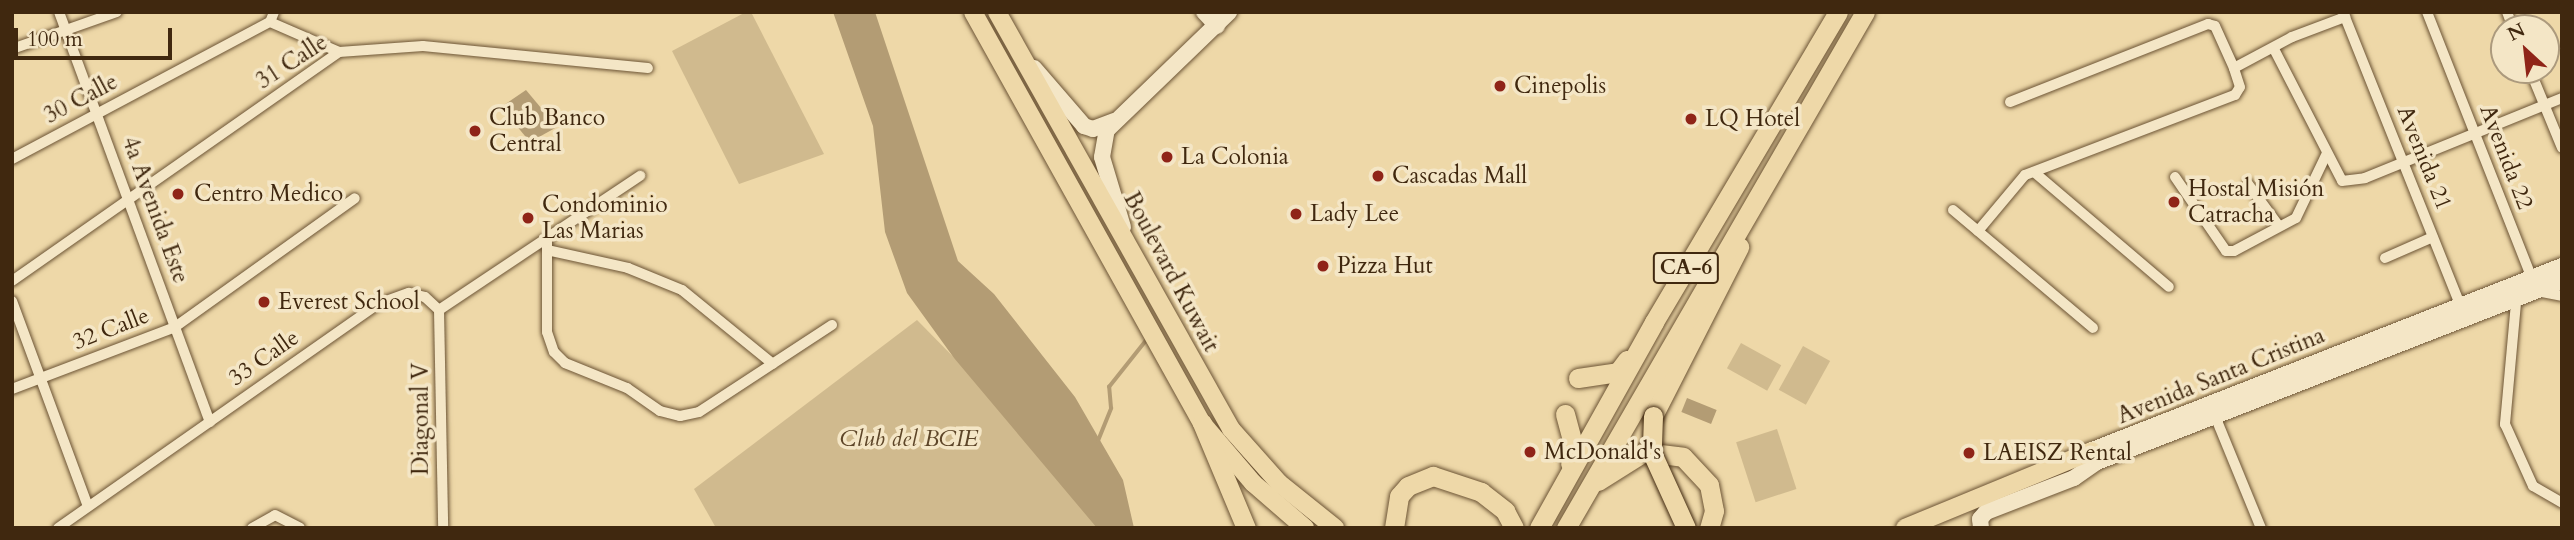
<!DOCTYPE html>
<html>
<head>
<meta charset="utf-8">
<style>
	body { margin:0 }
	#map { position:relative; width:2574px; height:540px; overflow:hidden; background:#eed8a8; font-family:Cardo,serif }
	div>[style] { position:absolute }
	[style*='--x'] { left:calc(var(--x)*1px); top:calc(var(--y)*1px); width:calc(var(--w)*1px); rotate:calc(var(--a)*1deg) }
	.green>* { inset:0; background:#d0ba8e; transform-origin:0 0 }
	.water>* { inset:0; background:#b39c74; transform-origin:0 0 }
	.stream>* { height:3.5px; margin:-1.75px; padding:0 1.75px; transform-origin:1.75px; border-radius:1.75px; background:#b39c74 }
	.roads { filter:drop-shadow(0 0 2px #6c5435) drop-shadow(0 0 2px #6c5435) }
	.street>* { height:10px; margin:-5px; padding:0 5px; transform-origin:5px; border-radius:5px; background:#f4e6c6 }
	.secondary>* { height:16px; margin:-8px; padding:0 8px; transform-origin:8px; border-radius:8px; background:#f4e6c6 }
	.primary>* { height:18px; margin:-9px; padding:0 9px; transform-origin:9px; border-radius:9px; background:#eed8a8 }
	.highway>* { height:19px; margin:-9.5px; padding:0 9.5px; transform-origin:9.5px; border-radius:9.5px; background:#eed8a8 }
	.bridges { filter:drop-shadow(0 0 2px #40280f) drop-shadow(0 0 2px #40280f) }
	.highway-bridge>* { height:19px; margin:-9.5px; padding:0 9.5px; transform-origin:9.5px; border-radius:9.5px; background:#eed8a8 }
	.dots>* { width:19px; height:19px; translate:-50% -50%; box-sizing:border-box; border:4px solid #f4e6c6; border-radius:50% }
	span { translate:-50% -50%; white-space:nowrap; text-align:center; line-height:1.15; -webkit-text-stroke:7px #f4e6c6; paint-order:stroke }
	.shield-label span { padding:2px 5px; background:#f4e6c6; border:2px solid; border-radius:5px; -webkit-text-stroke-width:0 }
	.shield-label { font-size:21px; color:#40280f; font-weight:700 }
	.street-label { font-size:23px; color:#40280f }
	.poi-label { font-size:23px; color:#40280f }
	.left { translate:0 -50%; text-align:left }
	.park-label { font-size:23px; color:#5d4528; font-style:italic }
	.frame { position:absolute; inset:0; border:14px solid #40280f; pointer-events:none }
	.north { position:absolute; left:2490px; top:14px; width:70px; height:70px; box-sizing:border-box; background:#f4e6c6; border:2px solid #ac9a7d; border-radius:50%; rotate:333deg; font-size:19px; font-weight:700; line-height:28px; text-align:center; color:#40280f }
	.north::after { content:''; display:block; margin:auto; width:24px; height:32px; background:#8f2418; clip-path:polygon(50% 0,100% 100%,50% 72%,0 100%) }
	.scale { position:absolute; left:14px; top:28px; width:158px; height:32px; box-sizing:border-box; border:4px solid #40280f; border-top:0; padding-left:9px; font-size:21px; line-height:24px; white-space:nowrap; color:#40280f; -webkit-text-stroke:5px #f4e6c6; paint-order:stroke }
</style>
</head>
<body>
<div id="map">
	<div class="green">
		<div style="clip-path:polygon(746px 12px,751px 12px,824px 154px,739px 184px,672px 51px)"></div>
		<div style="clip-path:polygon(917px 320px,1048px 453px,1100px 528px,716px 528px,694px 489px)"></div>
		<div style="left:1741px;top:343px;width:46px;height:29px;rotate:29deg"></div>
		<div style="left:1803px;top:346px;width:31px;height:50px;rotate:29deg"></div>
		<div style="left:1777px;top:429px;width:63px;height:43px;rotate:72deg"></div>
	</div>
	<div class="water">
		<div style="clip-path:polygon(833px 12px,875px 12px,958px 261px,994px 294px,1075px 397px,1123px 480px,1134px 528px,1097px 528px,954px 358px,907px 293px,885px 232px,873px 126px)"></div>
		<div style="clip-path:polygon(526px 90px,557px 127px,530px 142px,501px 107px)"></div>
		<div style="left:1687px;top:398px;width:32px;height:15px;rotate:22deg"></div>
	</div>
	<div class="stream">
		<div style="--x:1098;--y:441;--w:35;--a:-68"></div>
		<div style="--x:1111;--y:408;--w:21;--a:-95"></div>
		<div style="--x:1109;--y:387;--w:63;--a:-51.5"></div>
	</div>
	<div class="roads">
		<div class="street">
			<div style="--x:59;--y:12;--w:437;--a:69.8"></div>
			<div style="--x:2343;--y:12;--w:323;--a:68.2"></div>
			<div style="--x:2427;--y:12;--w:300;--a:68.5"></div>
			<div style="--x:2537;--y:291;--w:25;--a:11"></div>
			<div style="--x:2507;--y:12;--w:17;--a:69"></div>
			<div style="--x:270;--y:22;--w:75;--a:23.5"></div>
			<div style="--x:12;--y:49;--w:111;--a:-19.4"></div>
			<div style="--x:2274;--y:49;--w:148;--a:62.7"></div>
			<div style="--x:2342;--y:181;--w:23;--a:-7"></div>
			<div style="--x:2365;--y:178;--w:213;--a:-22.1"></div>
			<div style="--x:2530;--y:70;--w:84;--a:67.7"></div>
			<div style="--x:2010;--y:102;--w:213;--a:-21.5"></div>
			<div style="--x:2208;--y:24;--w:7;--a:16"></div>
			<div style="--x:2215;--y:26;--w:46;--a:65.7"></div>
			<div style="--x:12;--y:159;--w:292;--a:-28"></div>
			<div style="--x:270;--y:22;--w:11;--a:-68"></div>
			<div style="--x:2034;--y:172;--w:177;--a:40.4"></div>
			<div style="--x:2175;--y:177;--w:90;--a:55.4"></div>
			<div style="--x:2226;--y:251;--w:8;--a:0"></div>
			<div style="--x:2234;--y:251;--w:70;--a:-28"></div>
			<div style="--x:2296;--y:218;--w:70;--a:-64.5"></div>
			<div style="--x:2248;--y:184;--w:52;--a:53.6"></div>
			<div style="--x:1953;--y:210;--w:183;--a:40.1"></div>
			<div style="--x:1978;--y:231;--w:73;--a:-50"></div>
			<div style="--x:2025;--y:175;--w:225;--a:-20.9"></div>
			<div style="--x:2235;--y:95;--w:9;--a:-58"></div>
			<div style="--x:2240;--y:87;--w:20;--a:-108"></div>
			<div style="--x:2234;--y:68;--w:66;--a:-28.1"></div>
			<div style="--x:2292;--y:37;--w:57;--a:-20.7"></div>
			<div style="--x:547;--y:239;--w:93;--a:90"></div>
			<div style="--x:547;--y:332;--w:21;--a:71"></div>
			<div style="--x:554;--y:352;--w:16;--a:45"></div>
			<div style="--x:565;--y:363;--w:67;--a:22"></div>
			<div style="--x:627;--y:388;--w:40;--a:34.9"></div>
			<div style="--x:660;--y:411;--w:21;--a:14"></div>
			<div style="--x:680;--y:416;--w:19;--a:-12"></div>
			<div style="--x:699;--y:412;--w:159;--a:-33.2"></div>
			<div style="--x:547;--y:250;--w:83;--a:12.5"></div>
			<div style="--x:628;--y:268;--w:58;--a:22.2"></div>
			<div style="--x:682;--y:290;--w:117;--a:39.1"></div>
			<div style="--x:2385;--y:258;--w:52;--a:-23.6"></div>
			<div style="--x:12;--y:281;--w:399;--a:-35"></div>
			<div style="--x:339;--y:52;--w:84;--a:-4.1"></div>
			<div style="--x:423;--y:46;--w:226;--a:5.6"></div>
			<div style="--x:2517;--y:292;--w:133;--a:95.2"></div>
			<div style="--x:2505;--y:424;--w:68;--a:65.7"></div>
			<div style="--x:2533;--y:486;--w:34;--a:30"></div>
			<div style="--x:12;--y:301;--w:219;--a:69.7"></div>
			<div style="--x:439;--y:310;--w:218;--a:88.9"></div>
			<div style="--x:12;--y:389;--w:174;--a:-20.8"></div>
			<div style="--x:175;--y:327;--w:221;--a:-35.6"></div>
			<div style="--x:2215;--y:416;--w:121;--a:67.7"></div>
			<div style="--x:58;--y:528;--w:391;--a:-35"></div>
			<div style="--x:378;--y:304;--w:33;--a:-20"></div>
			<div style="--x:409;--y:293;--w:16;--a:14"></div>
			<div style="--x:425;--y:297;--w:19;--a:43"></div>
			<div style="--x:439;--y:310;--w:242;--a:-33.7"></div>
			<div style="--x:252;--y:528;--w:26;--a:-29"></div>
			<div style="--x:275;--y:515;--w:28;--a:27"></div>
		</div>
		<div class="secondary">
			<div style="--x:1204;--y:12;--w:19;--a:47"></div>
			<div style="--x:1034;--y:68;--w:77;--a:49.2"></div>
			<div style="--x:1084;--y:126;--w:9;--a:18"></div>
			<div style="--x:1093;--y:129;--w:22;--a:-21"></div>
			<div style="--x:1123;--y:227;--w:73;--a:-106.7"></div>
			<div style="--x:1102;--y:157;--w:27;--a:-80"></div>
			<div style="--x:1107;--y:130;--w:170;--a:-44"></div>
			<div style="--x:2082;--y:454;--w:516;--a:-21.39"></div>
			<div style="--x:1981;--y:528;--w:9;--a:-96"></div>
			<div style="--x:1980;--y:519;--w:9;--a:-49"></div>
			<div style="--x:1986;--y:512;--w:94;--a:-21.1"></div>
			<div style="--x:2074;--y:478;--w:28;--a:-35"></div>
			<div style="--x:2097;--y:462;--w:499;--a:-21.3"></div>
		</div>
		<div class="primary">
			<div style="--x:973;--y:12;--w:470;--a:60.9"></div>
			<div style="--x:1202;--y:423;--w:79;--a:49.6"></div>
			<div style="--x:1253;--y:483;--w:69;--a:40.9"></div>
			<div style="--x:997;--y:12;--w:478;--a:60.7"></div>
			<div style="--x:1231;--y:429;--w:72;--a:48.4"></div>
			<div style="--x:1279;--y:483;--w:72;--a:38.8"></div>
			<div style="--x:1905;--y:528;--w:202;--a:-22.4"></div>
		</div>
		<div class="highway">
			<div style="--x:1578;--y:378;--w:40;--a:-8.5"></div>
			<div style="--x:1618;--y:372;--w:15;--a:-53"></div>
			<div style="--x:1565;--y:414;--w:35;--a:75"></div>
			<div style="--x:1574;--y:448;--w:16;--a:104"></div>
			<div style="--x:1653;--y:416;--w:190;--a:-63"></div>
			<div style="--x:1202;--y:423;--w:114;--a:67.3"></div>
			<div style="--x:1598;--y:481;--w:54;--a:-32.2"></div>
			<div style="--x:1644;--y:452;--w:39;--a:7"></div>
			<div style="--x:1683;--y:457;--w:38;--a:47"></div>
			<div style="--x:1709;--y:485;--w:26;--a:79"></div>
			<div style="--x:1714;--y:511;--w:18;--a:106"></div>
			<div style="--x:1394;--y:528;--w:32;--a:-81"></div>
			<div style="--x:1399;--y:496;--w:13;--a:-48"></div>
			<div style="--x:1408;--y:486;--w:27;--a:-22"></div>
			<div style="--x:1433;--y:476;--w:51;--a:18.4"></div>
			<div style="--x:1481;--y:492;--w:31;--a:38"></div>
			<div style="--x:1505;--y:511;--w:19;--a:62"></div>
			<div style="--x:1539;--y:528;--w:236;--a:-60.8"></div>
			<div style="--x:1654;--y:322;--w:360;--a:-59.3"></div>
			<div style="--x:1566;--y:528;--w:596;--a:-59.91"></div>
		</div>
	</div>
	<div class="bridges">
		<div class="highway-bridge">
			<div style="--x:1653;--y:416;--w:37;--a:92"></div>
			<div style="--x:1652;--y:453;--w:82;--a:65.6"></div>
		</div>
	</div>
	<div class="dots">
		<div style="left:1500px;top:86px;background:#8f2418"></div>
		<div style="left:1691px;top:119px;background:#8f2418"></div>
		<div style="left:475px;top:131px;background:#8f2418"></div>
		<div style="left:1167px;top:157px;background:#8f2418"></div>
		<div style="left:1378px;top:176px;background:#8f2418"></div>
		<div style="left:178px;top:194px;background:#8f2418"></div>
		<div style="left:2174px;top:202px;background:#8f2418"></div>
		<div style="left:1296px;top:214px;background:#8f2418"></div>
		<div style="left:528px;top:218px;background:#8f2418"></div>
		<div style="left:1323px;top:266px;background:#8f2418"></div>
		<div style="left:264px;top:302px;background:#8f2418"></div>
		<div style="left:1530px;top:452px;background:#8f2418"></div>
		<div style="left:1969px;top:453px;background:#8f2418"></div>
	</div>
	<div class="shield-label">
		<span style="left:1686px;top:268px">CA-6</span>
	</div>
	<div class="street-label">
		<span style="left:292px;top:62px;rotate:-33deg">31 Calle</span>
		<span style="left:81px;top:99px;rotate:-28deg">30 Calle</span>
		<span style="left:2506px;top:157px;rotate:69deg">Avenida 22</span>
		<span style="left:2424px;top:158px;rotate:68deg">Avenida 21</span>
		<span style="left:155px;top:210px;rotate:70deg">4a Avenida Este</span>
		<span style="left:1171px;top:272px;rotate:62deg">Boulevard Kuwait</span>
		<span style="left:111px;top:329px;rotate:-21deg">32 Calle</span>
		<span style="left:264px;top:358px;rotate:-35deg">33 Calle</span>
		<span style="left:2221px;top:376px;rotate:-22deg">Avenida Santa Cristina</span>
		<span style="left:421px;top:419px;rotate:-90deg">Diagonal V</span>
	</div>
	<div class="poi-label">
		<span class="left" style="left:1514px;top:86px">Cinepolis</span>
		<span class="left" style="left:489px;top:131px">Club Banco<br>Central</span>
		<span class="left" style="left:1705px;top:119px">LQ Hotel</span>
		<span class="left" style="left:1181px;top:157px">La Colonia</span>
		<span class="left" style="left:1392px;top:176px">Cascadas Mall</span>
		<span class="left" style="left:2188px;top:202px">Hostal Misión<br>Catracha</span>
		<span class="left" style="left:194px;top:194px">Centro Medico</span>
		<span class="left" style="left:542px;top:218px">Condominio<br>Las Marias</span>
		<span class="left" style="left:1310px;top:214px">Lady Lee</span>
		<span class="left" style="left:1337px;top:266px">Pizza Hut</span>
		<span class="left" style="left:278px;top:302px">Everest School</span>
		<span class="left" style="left:1544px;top:452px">McDonald's</span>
		<span class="left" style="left:1983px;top:453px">LAEISZ Rental</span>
	</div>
	<div class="park-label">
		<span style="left:909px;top:439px">Club del BCIE</span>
	</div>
	<div class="frame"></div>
	<div class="north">N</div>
	<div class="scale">100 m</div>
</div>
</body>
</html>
